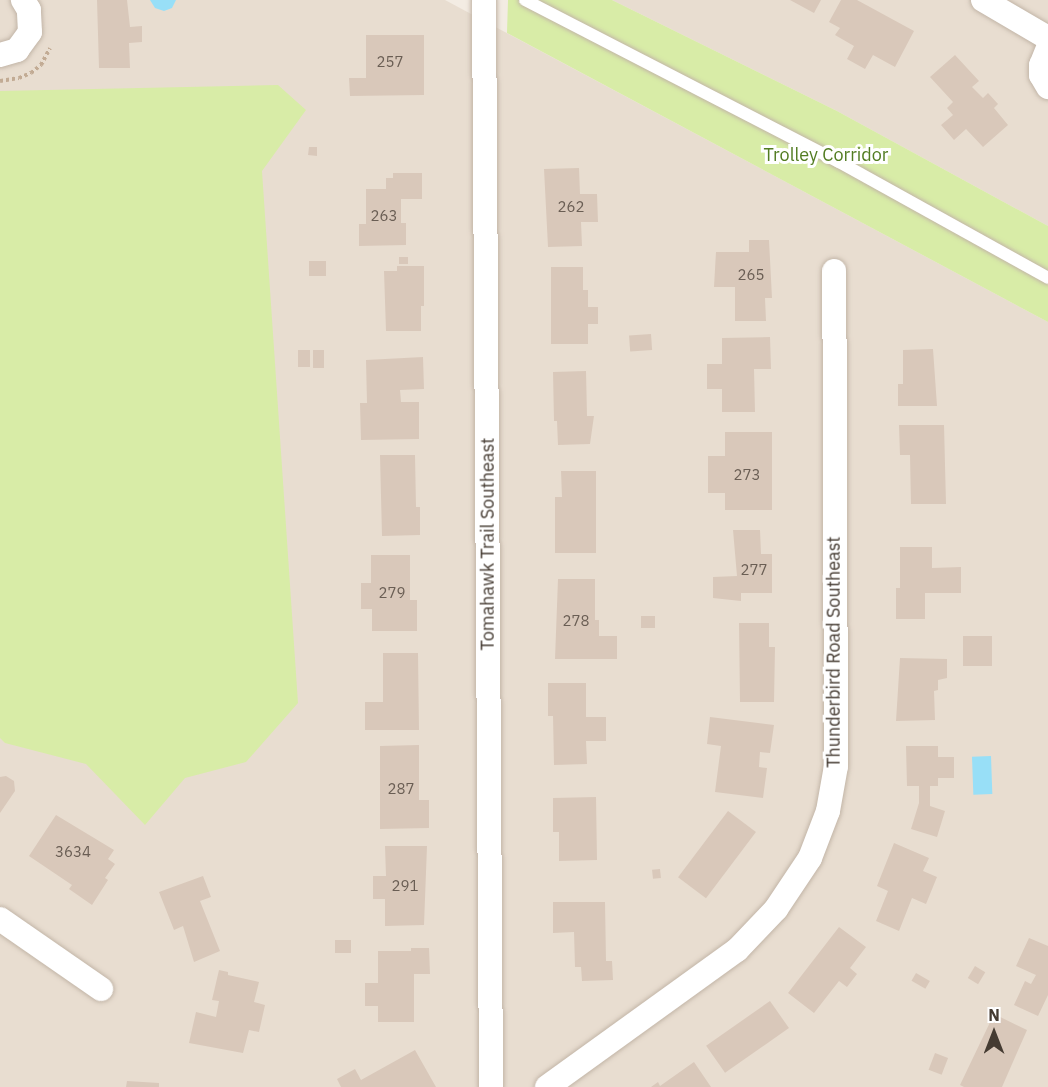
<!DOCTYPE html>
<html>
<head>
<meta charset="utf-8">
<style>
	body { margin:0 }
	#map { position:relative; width:1048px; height:1087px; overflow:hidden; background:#f3ece3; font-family:"IBM Plex Sans",sans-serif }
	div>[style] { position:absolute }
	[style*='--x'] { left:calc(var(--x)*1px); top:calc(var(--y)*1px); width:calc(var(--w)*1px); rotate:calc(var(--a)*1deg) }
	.residential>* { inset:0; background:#e8ddd0 }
	.green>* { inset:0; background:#d8eca7 }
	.water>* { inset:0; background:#98dff7; transform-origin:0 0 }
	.building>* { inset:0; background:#d9c8ba; transform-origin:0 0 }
	.path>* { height:4px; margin-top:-2px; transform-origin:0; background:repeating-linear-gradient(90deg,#c2ab94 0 3px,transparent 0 6px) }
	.roads { filter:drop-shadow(0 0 2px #c2b5a7) drop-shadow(0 0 2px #c2b5a7) }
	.lane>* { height:12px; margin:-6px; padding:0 6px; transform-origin:6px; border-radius:6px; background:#fff }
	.street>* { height:24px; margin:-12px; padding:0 12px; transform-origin:12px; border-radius:12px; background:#fff }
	span { translate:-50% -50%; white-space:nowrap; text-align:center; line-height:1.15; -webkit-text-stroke:6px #fff; paint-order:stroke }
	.number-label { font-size:15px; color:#6a5e54 }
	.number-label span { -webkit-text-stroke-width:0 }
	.park-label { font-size:18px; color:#527c21 }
	.street-label { font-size:18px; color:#453b32 }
	.north { position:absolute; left:964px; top:1003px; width:60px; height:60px; -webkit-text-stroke:4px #fff; paint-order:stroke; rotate:0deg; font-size:16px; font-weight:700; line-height:24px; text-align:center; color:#453b32 }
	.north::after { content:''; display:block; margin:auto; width:21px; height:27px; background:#453b32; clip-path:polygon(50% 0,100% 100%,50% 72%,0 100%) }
</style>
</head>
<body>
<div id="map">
	<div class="residential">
		<div style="clip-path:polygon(0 0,445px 0,1048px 322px,1048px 1087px,0 1087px)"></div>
		<div style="clip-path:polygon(612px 0,1048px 0,1048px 226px,837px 111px)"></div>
	</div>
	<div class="green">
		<div style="clip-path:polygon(508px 0,612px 0,837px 111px,1048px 226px,1048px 322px,507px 33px)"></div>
		<div style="clip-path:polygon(278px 85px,306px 110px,262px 171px,298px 703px,246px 762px,185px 778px,145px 825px,86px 764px,5px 743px,0 738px,0 91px)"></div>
	</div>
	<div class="water">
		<div style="clip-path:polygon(150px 0,176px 0,172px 8px,164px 11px,155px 8px)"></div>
		<div style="left:991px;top:756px;width:38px;height:19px;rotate:88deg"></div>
	</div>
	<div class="building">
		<div style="clip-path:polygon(97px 0,127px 0,130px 27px,142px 26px,142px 42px,129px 43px,130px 68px,99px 68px)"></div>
		<div style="clip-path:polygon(790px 0,821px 0,814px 13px)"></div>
		<div style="clip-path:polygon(841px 0,857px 0,914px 31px,895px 67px,873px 55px,865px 69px,847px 59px,854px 46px,835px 35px,840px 28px,829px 22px)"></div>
		<div style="clip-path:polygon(366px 35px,424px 35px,424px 95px,350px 96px,349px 78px,366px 78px)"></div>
		<div style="clip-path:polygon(955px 55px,979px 81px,972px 87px,983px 98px,988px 93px,998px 104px,994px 108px,1008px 125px,983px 147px,966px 129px,954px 140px,941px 125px,953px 115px,947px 108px,953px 102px,930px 77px)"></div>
		<div style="clip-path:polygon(309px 147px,317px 147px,317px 156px,308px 155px)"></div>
		<div style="clip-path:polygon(579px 168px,580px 194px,597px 194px,598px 222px,581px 222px,582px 246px,548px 247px,544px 169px)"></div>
		<div style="clip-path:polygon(393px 173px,422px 173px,422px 199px,401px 199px,401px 223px,406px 223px,406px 245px,359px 246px,359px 224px,366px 224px,366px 189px,386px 189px,386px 178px,393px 178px)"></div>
		<div style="clip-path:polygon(749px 240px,769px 240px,772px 298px,765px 298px,766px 321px,735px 321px,735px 287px,714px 287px,716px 252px,749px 252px)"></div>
		<div style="left:399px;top:257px;width:9px;height:7px"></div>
		<div style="left:309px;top:261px;width:17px;height:15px"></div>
		<div style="clip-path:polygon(397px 266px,424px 266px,424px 306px,421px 306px,421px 331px,386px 331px,384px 271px,397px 271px)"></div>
		<div style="clip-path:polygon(551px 267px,583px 267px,583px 290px,588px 290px,588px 307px,598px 307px,598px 324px,588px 324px,588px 344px,551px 344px)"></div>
		<div style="left:651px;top:334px;width:16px;height:22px;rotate:86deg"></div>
		<div style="clip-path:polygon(770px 337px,771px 369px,754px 369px,755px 412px,722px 412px,722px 389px,707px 389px,707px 364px,722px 364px,722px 338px)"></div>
		<div style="clip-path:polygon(933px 349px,937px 406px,898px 406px,898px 384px,903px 384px,903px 350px)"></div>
		<div style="left:298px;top:350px;width:12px;height:17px"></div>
		<div style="left:313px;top:350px;width:11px;height:18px"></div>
		<div style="clip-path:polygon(423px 357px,424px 389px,400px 390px,401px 402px,419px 402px,419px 439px,361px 440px,360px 403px,367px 403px,366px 360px)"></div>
		<div style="clip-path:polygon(586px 371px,587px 416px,594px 416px,590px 444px,558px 445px,557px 421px,554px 421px,553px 372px)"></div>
		<div style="clip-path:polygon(899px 425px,944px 425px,946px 504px,911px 504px,910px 455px,900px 455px)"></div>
		<div style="clip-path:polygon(725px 432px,772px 432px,772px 510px,725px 510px,725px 493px,708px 493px,708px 456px,725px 456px)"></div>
		<div style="clip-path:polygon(380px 455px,415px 455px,416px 507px,420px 507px,420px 535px,382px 536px)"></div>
		<div style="clip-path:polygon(561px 471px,596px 471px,596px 553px,555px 553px,555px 497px,562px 497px)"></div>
		<div style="clip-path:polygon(733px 530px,760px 530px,761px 554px,772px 554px,772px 593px,741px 593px,741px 601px,713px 598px,713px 577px,737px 576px)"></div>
		<div style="clip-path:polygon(900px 547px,932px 547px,932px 568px,961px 567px,961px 593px,925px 593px,925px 619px,896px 619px,896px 588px,900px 588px)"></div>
		<div style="clip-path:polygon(371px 555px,410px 555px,410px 600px,417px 600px,417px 631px,372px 631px,372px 609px,361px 609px,361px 583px,371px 583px)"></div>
		<div style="clip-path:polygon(558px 579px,595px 579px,595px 620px,599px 620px,599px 636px,617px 636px,617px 659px,555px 659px)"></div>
		<div style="left:641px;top:616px;width:14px;height:12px"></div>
		<div style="clip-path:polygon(739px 623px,769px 623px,769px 647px,775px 647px,774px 702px,740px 702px)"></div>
		<div style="left:963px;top:636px;width:29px;height:30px"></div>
		<div style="clip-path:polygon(383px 653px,418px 653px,419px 730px,365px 730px,365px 702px,383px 702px)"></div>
		<div style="clip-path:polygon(900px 658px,947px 659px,947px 678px,938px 680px,938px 690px,934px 691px,935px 720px,896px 721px)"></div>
		<div style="clip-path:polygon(548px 683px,586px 683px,586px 717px,606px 717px,606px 741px,586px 741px,587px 764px,554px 765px,553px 716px,548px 716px)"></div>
		<div style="clip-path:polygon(710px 717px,774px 725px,770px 753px,760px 752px,759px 767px,767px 768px,763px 798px,715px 792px,721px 746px,707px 744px)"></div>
		<div style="clip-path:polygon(419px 745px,419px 800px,429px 800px,429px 828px,380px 829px,380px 746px)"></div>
		<div style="clip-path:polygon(906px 746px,938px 746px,938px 757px,954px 757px,954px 778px,938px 778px,938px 786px,930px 786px,930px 806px,945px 811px,937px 837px,911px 829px,919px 803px,919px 786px,907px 786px)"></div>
		<div style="clip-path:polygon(6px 776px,14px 781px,15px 791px,0 813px,0 777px)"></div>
		<div style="clip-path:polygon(596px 797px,597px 860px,559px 861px,559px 832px,553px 832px,553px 798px)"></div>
		<div style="left:728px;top:811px;width:35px;height:83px;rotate:37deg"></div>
		<div style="clip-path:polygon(56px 815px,114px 850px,108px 859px,115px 864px,105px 878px,108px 880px,92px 905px,69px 889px,72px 885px,29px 856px)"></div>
		<div style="clip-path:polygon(894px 843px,929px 858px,923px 871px,937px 877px,926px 904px,912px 898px,899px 931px,876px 921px,888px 891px,877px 886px)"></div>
		<div style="clip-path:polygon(385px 846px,427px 846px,424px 925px,385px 926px,385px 899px,373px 899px,373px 876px,386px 876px)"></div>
		<div style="left:660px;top:869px;width:9px;height:8px;rotate:84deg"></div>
		<div style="clip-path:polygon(203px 876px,211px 897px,200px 901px,220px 951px,194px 962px,183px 926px,174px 930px,159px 892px)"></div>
		<div style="clip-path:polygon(553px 902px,605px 902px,606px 961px,612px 961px,613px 980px,582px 981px,581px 967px,575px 967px,574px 932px,553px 933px)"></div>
		<div style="clip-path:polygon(839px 927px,866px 947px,850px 968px,857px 974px,847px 987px,839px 981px,814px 1013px,788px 993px)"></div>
		<div style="clip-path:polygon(1029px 938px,1048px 946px,1048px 995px,1038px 1016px,1014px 1005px,1025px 981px,1031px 984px,1036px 975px,1016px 966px)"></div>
		<div style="left:351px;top:940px;width:13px;height:16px;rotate:90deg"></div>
		<div style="clip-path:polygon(411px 948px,429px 948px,430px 974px,414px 974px,414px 1022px,378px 1022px,378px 1006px,365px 1006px,365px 983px,378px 983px,378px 951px,411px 951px)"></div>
		<div style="left:975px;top:966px;width:12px;height:14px;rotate:31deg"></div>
		<div style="clip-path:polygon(219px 970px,228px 972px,228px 975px,259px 982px,254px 1002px,265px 1005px,259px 1032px,249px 1030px,243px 1053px,189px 1043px,196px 1012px,216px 1017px,219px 1001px,212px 1000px)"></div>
		<div style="left:916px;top:973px;width:16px;height:9px;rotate:30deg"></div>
		<div style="left:770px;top:1001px;width:33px;height:78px;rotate:55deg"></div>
		<div style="clip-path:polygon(994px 1014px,1027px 1030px,1002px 1087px,964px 1087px,960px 1085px)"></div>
		<div style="clip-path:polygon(415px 1050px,436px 1087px,341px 1087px,337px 1079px,355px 1069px,361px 1080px)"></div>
		<div style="left:935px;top:1053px;width:14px;height:18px;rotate:21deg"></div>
		<div style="clip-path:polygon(694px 1062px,711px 1087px,651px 1087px,658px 1082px,660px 1086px)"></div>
		<div style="clip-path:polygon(127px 1081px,159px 1083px,159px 1087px,126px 1087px)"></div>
	</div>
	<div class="path">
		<div style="--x:0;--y:81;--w:19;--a:-9"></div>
		<div style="--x:19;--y:78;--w:13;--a:-23"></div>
		<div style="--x:31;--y:73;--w:13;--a:-39"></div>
		<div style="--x:41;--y:65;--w:19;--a:-62"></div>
	</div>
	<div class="roads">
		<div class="lane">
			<div style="--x:525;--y:0;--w:353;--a:27.3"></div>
			<div style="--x:839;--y:162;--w:239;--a:29"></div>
		</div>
		<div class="street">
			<div style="--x:484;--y:0;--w:1087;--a:89.63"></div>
			<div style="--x:983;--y:0;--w:75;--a:30.3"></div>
			<div style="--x:1048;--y:48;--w:18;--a:112"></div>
			<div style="--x:1041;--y:65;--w:10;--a:90"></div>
			<div style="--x:1041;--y:75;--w:14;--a:60"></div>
			<div style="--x:0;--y:55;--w:18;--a:-16"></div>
			<div style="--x:17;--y:50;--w:22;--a:-54"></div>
			<div style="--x:30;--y:32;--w:22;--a:-93"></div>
			<div style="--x:29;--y:10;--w:12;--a:-121"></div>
			<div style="--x:0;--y:919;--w:123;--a:34.7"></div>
			<div style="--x:547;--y:1087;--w:234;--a:-35.8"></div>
			<div style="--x:737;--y:950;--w:57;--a:-46.4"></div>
			<div style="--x:776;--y:909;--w:61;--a:-56.3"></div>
			<div style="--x:810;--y:858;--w:50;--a:-69"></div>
			<div style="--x:828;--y:811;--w:46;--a:-79.9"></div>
			<div style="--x:836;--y:766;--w:495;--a:-90.2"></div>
		</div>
	</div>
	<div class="number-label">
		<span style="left:390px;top:62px">257</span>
		<span style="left:571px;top:207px">262</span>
		<span style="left:384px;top:216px">263</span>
		<span style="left:751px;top:275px">265</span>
		<span style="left:747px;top:475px">273</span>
		<span style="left:754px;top:570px">277</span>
		<span style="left:392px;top:593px">279</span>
		<span style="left:576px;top:621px">278</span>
		<span style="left:401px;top:789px">287</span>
		<span style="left:73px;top:852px">3634</span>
		<span style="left:405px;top:886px">291</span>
	</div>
	<div class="park-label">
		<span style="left:826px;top:155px">Trolley Corridor</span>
	</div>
	<div class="street-label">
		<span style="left:488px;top:544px;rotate:-90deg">Tomahawk Trail Southeast</span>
		<span style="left:834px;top:652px;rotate:-90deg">Thunderbird Road Southeast</span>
	</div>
	<div class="north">N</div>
</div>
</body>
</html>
